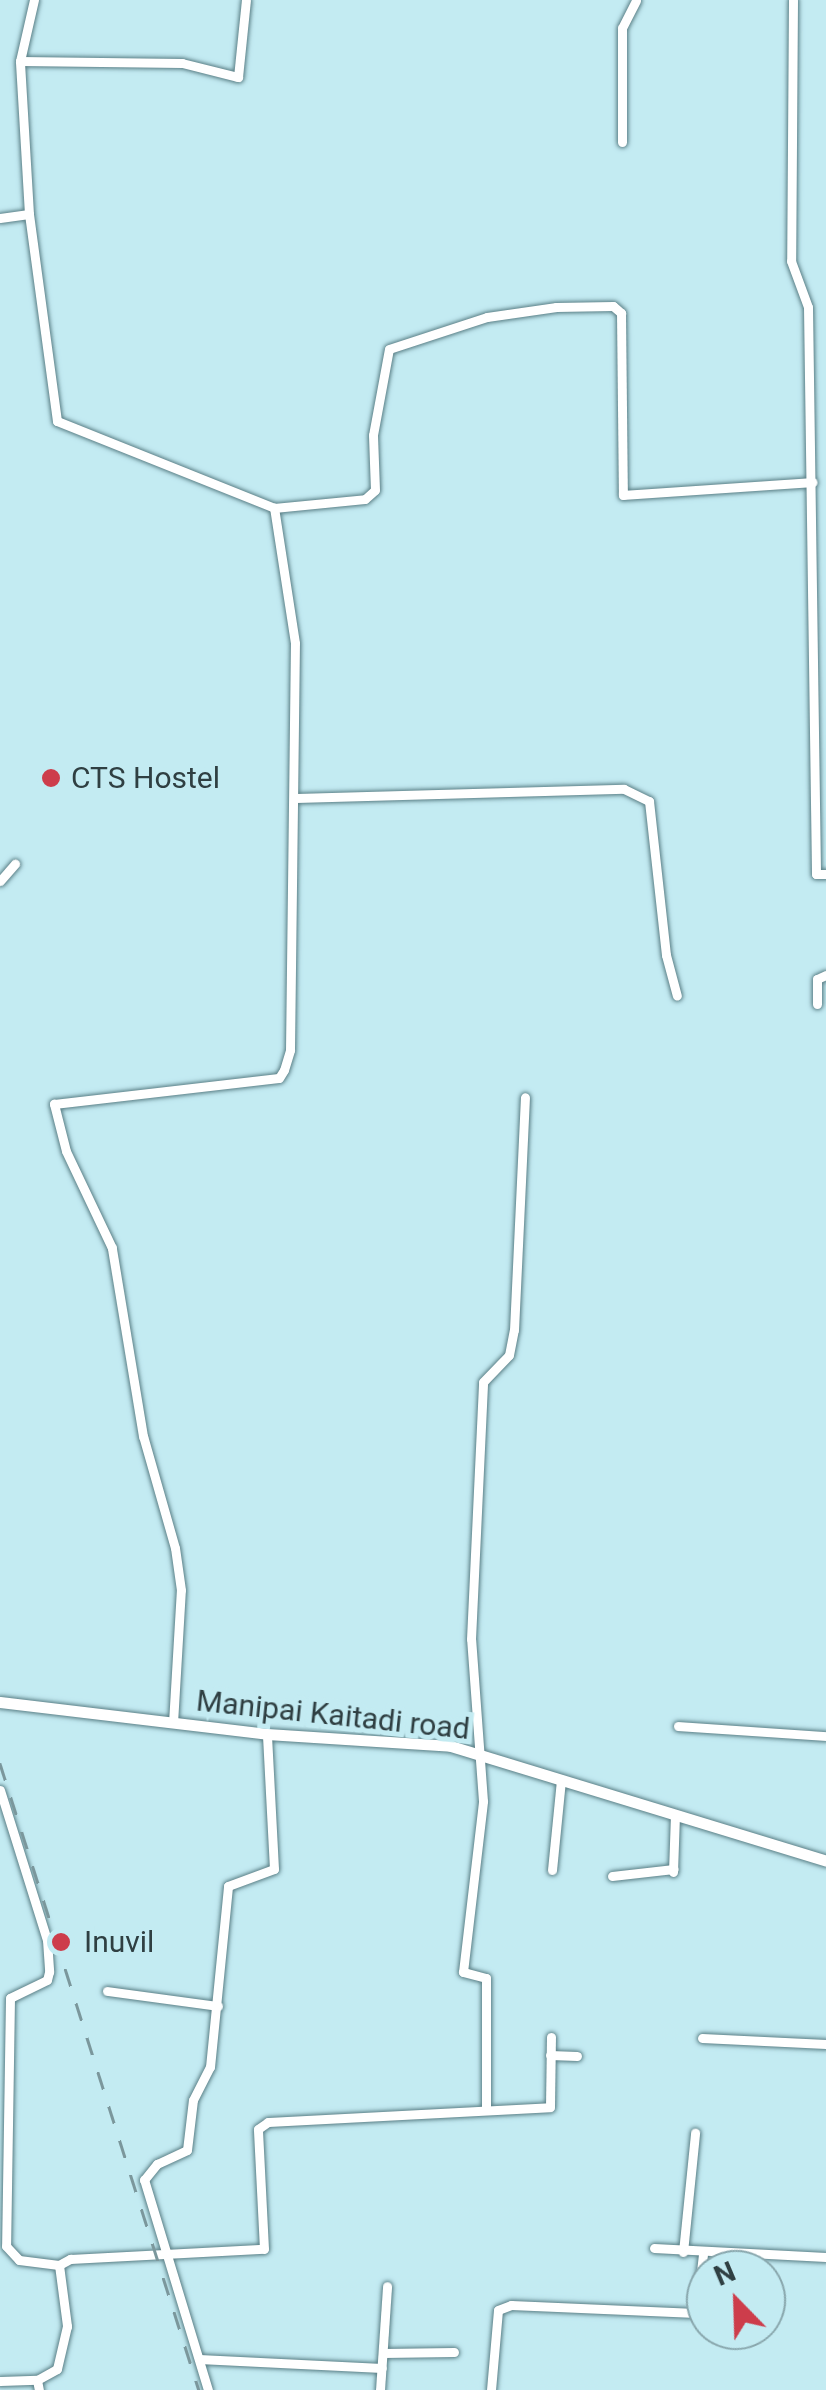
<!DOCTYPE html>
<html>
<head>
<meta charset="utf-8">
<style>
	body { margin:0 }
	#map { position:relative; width:826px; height:2390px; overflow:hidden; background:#c3ebf2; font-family:Roboto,sans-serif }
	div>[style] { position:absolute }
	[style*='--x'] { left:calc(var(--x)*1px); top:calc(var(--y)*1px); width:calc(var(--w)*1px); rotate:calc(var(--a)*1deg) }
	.roads { filter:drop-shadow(0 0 2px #5a7f86) drop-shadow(0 0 2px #5a7f86) }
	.minor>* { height:9px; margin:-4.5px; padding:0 4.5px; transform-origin:4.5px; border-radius:4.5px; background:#fff }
	.major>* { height:11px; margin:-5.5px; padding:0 5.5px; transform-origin:5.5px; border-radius:5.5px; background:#fff }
	.rail>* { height:2.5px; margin-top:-1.25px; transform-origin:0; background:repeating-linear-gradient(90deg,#7b979c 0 18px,transparent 0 36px) }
	.dots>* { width:28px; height:28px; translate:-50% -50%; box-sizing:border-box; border:5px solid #c3ebf2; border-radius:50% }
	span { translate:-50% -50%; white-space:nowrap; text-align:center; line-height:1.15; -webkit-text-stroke:10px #c3ebf2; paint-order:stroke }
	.poi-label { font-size:30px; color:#2f3f42 }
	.left { translate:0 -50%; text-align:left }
	.street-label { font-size:30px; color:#2f3f42 }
	.north { position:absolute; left:686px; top:2250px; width:100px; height:100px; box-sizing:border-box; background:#c3ebf2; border:2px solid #88a6ac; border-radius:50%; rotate:337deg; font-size:28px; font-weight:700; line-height:40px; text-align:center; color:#2f3f42 }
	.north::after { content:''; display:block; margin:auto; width:35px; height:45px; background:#cd3d4b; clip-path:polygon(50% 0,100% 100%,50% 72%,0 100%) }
</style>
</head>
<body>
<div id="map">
	<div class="roads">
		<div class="minor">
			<div style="--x:793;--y:0;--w:261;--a:90.4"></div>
			<div style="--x:791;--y:261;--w:49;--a:69.7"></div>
			<div style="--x:808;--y:307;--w:567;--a:89.19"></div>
			<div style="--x:816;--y:874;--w:10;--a:0"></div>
			<div style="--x:20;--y:61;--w:162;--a:0.7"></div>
			<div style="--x:182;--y:63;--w:58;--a:14"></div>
			<div style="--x:238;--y:77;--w:77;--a:-84.1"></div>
			<div style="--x:622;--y:142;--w:114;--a:-90"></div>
			<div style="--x:622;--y:28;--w:31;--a:-63"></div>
			<div style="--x:29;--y:214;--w:209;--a:82.3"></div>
			<div style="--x:57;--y:421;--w:234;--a:21.8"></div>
			<div style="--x:274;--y:508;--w:91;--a:-5.6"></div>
			<div style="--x:365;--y:499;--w:13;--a:-42"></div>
			<div style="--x:375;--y:490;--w:55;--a:-92.1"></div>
			<div style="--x:373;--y:435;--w:87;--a:-79.5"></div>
			<div style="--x:389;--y:349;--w:103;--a:-18.1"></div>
			<div style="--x:487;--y:317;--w:70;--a:-8.2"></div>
			<div style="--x:556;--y:307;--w:57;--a:-1"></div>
			<div style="--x:613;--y:306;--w:11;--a:41"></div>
			<div style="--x:621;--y:313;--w:182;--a:89.4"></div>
			<div style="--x:623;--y:495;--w:190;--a:-3.9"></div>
			<div style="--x:0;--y:218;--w:29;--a:-8"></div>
			<div style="--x:29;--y:214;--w:153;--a:-93.4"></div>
			<div style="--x:20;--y:61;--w:63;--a:-77.1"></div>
			<div style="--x:296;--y:798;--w:328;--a:-1.6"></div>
			<div style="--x:624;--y:789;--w:28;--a:26"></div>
			<div style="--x:649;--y:801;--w:155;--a:83.7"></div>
			<div style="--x:666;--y:955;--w:42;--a:75"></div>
			<div style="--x:0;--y:881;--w:23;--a:-49"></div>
			<div style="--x:817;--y:1004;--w:25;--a:-90"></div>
			<div style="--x:817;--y:979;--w:10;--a:-24"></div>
			<div style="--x:173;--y:1723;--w:133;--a:-86.6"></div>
			<div style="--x:181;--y:1590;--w:42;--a:-98.1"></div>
			<div style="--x:175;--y:1548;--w:116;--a:-105.9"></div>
			<div style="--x:143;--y:1436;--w:191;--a:-99.4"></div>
			<div style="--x:112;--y:1248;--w:107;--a:-115.4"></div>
			<div style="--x:66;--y:1151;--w:49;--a:-104.3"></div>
			<div style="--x:54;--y:1104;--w:226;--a:-6.6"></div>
			<div style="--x:279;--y:1078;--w:9;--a:-58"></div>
			<div style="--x:284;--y:1070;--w:21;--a:-73"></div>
			<div style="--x:290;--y:1050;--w:407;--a:-89.3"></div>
			<div style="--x:295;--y:643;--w:137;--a:-98.8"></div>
			<div style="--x:678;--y:1726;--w:148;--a:3.9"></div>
			<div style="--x:0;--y:1790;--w:157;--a:72.6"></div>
			<div style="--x:47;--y:1940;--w:32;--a:86"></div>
			<div style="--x:49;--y:1972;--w:8;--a:104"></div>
			<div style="--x:47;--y:1980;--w:41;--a:154.1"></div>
			<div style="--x:10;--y:1998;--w:248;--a:90.9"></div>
			<div style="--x:6;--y:2246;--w:19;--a:47"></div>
			<div style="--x:19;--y:2260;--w:40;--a:7.1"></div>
			<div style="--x:59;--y:2265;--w:62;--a:82.5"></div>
			<div style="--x:67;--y:2326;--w:44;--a:103.1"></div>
			<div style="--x:57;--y:2369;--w:23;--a:151"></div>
			<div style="--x:552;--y:1870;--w:90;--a:-84.3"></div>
			<div style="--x:673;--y:1872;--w:57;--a:-88"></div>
			<div style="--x:612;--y:1876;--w:62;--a:-6.4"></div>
			<div style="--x:107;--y:1991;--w:112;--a:7.7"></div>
			<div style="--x:702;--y:2038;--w:124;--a:2.8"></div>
			<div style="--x:550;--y:2055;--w:27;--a:2"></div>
			<div style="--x:486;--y:2110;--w:132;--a:-90"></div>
			<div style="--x:486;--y:1978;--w:24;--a:-165"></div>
			<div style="--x:463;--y:1972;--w:172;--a:-83.3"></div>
			<div style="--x:483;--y:1801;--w:162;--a:-94.2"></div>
			<div style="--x:471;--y:1639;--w:257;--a:-87.3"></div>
			<div style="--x:483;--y:1382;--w:37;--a:-46"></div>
			<div style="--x:509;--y:1355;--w:25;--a:-79"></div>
			<div style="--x:514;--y:1330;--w:233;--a:-87.3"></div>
			<div style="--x:654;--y:2248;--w:172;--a:3"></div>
			<div style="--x:683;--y:2252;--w:120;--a:-84.2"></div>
			<div style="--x:59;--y:2265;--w:13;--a:-29"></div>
			<div style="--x:70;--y:2259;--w:194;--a:-3"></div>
			<div style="--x:264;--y:2249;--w:120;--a:-92.9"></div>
			<div style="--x:258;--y:2129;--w:12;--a:-35"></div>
			<div style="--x:268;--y:2122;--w:282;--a:-3"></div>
			<div style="--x:550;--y:2107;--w:70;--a:-89.2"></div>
			<div style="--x:383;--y:2353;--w:71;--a:-0.8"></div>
			<div style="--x:199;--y:2359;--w:183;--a:2.8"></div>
			<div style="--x:0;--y:2381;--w:37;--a:-2"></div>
			<div style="--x:37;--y:2380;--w:10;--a:79"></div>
			<div style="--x:208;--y:2390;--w:220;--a:-106.9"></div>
			<div style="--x:144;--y:2180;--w:21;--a:-51"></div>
			<div style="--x:157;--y:2164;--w:33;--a:-25"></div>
			<div style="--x:187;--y:2150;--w:50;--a:-83.2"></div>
			<div style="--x:193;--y:2100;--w:37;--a:-63"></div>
			<div style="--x:210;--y:2067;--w:182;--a:-84.3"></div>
			<div style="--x:228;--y:1886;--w:49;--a:-20.3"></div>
			<div style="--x:274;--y:1869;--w:135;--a:-93"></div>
			<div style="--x:380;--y:2390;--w:104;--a:-86.1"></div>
			<div style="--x:491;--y:2390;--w:80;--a:-85"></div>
			<div style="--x:498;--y:2310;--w:14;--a:-21"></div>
			<div style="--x:511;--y:2305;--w:185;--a:2.5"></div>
			<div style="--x:696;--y:2313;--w:59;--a:-83.2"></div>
		</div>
		<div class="major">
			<div style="--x:0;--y:1702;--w:269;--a:6.8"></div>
			<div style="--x:267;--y:1734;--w:184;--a:3.7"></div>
			<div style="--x:451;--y:1746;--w:392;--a:17"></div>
		</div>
	</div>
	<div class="rail">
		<div style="--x:0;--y:1763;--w:658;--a:72.39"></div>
	</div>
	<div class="dots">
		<div style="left:51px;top:778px;background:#cd3d4b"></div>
		<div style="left:61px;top:1942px;background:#cd3d4b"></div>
	</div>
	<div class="poi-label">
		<span class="left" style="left:71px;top:778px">CTS Hostel</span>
		<span class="left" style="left:84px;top:1942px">Inuvil</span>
	</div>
	<div class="street-label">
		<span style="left:333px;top:1715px;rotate:6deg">Manipai Kaitadi road</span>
	</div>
	<div class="north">N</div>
</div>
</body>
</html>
